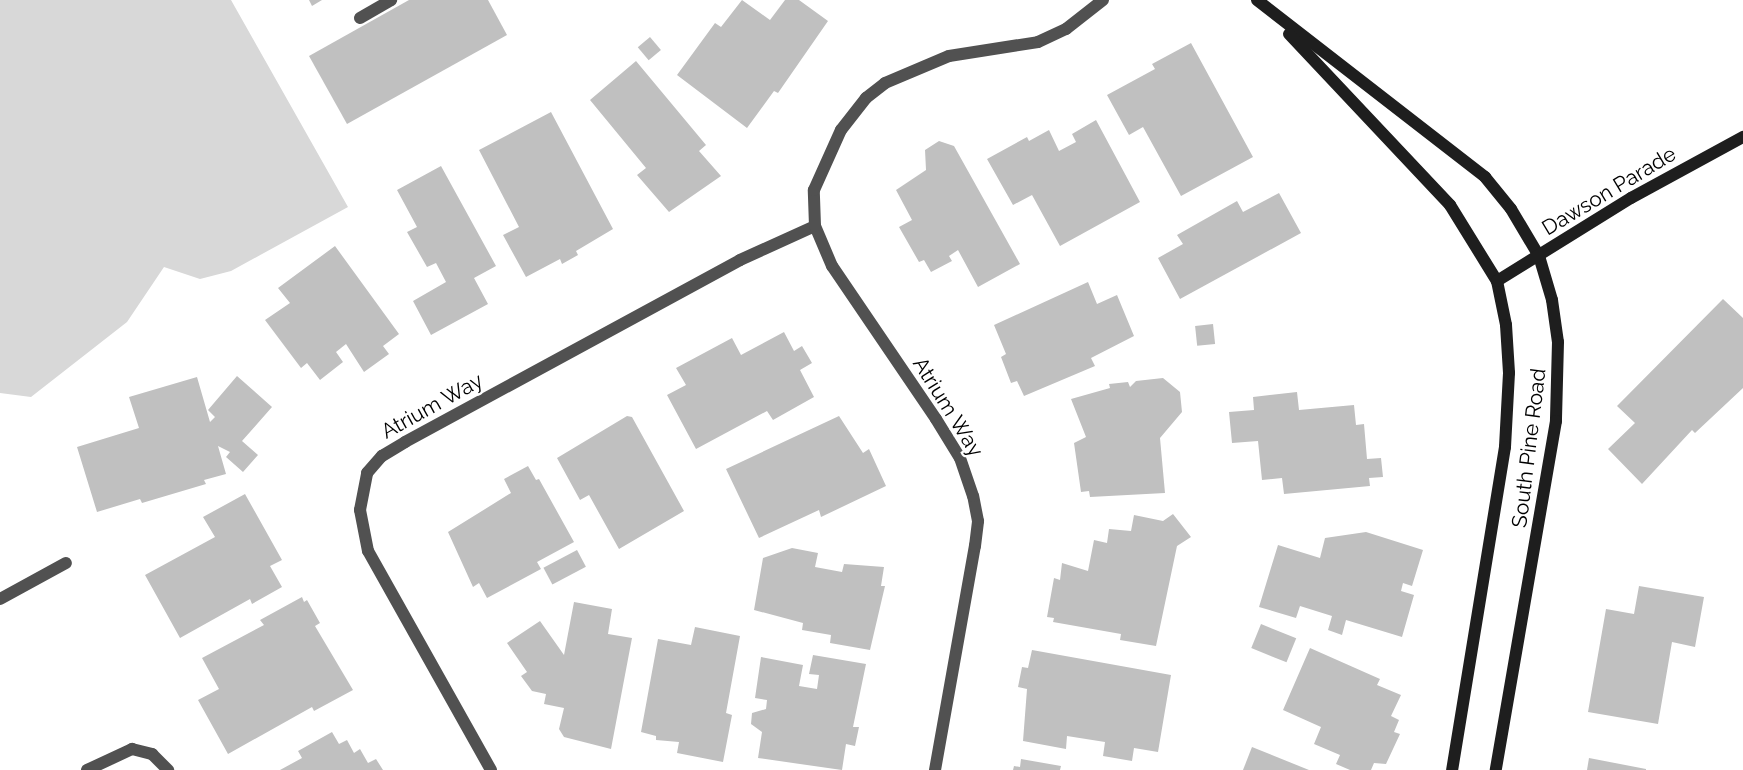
<!DOCTYPE html>
<html>
<head>
<meta charset="utf-8">
<style>
	body { margin:0 }
	#map { position:relative; width:1743px; height:770px; overflow:hidden; background:#fff; font-family:Raleway,sans-serif }
	div>[style] { position:absolute }
	[style*='--x'] { left:calc(var(--x)*1px); top:calc(var(--y)*1px); width:calc(var(--w)*1px); rotate:calc(var(--a)*1deg) }
	.green>* { inset:0; background:#d8d8d8 }
	.building>* { inset:0; background:#c0c0c0; transform-origin:0 0 }
	.lane>* { height:12px; margin:-6px; padding:0 6px; transform-origin:6px; border-radius:6px; background:#515151 }
	.street>* { height:12px; margin:-6px; padding:0 6px; transform-origin:6px; border-radius:6px; background:#515151 }
	.secondary>* { height:12px; margin:-6px; padding:0 6px; transform-origin:6px; border-radius:6px; background:#1e1e1e }
	span { translate:-50% -50%; white-space:nowrap; text-align:center; line-height:1.15; -webkit-text-stroke:4.5px #fff; paint-order:stroke }
	.street-label { font-size:21px; color:#000 }
</style>
</head>
<body>
<div id="map">
	<div class="green">
		<div style="clip-path:polygon(0 0,231px 0,348px 207px,231px 271px,200px 279px,164px 267px,127px 322px,31px 397px,0 393px)"></div>
	</div>
	<div class="building">
		<div style="clip-path:polygon(309px 0,322px 0,312px 6px)"></div>
		<div style="clip-path:polygon(409px 0,488px 0,507px 35px,347px 124px,309px 56px)"></div>
		<div style="clip-path:polygon(742px 0,770px 20px,785px 0,799px 0,828px 21px,778px 93px,774px 91px,747px 128px,677px 75px,715px 23px,721px 27px)"></div>
		<div style="left:650px;top:37px;width:17px;height:16px;rotate:50deg"></div>
		<div style="clip-path:polygon(1191px 43px,1253px 157px,1181px 196px,1143px 127px,1129px 135px,1107px 95px,1155px 69px,1152px 64px)"></div>
		<div style="clip-path:polygon(636px 61px,706px 145px,699px 151px,721px 176px,669px 212px,637px 175px,646px 168px,590px 100px)"></div>
		<div style="clip-path:polygon(551px 112px,613px 229px,576px 251px,578px 255px,562px 264px,560px 259px,526px 277px,503px 235px,519px 227px,479px 150px)"></div>
		<div style="clip-path:polygon(1096px 120px,1140px 202px,1060px 246px,1032px 195px,1013px 205px,987px 159px,1027px 137px,1029px 141px,1049px 130px,1059px 151px,1076px 142px,1072px 134px)"></div>
		<div style="clip-path:polygon(939px 141px,954px 146px,1020px 264px,978px 287px,958px 250px,949px 256px,952px 261px,931px 272px,924px 260px,919px 262px,899px 227px,912px 220px,896px 190px,926px 170px,925px 150px)"></div>
		<div style="clip-path:polygon(441px 166px,496px 266px,474px 278px,488px 304px,431px 335px,413px 301px,446px 282px,436px 263px,427px 267px,407px 232px,417px 227px,397px 190px)"></div>
		<div style="clip-path:polygon(1279px 193px,1301px 233px,1180px 299px,1158px 258px,1183px 244px,1177px 235px,1237px 201px,1243px 212px)"></div>
		<div style="clip-path:polygon(335px 246px,399px 334px,383px 346px,389px 354px,364px 372px,346px 344px,336px 352px,343px 362px,320px 380px,307px 363px,301px 368px,265px 320px,290px 303px,278px 288px)"></div>
		<div style="clip-path:polygon(1088px 282px,1097px 304px,1117px 295px,1134px 336px,1091px 358px,1095px 366px,1024px 396px,1017px 381px,1011px 383px,1001px 357px,1006px 354px,994px 325px)"></div>
		<div style="clip-path:polygon(1723px 299px,1743px 318px,1743px 388px,1695px 433px,1692px 430px,1642px 484px,1608px 449px,1635px 423px,1617px 406px)"></div>
		<div style="left:1213px;top:324px;width:20px;height:18px;rotate:84deg"></div>
		<div style="clip-path:polygon(784px 332px,794px 351px,802px 346px,812px 363px,800px 370px,814px 397px,773px 420px,767px 411px,696px 449px,667px 395px,686px 385px,676px 368px,732px 338px,741px 355px)"></div>
		<div style="clip-path:polygon(237px 376px,272px 407px,242px 441px,258px 455px,243px 472px,226px 457px,230px 452px,218px 446px,226px 474px,204px 480px,206px 484px,142px 503px,140px 499px,97px 512px,77px 447px,139px 428px,129px 397px,197px 377px,210px 422px,215px 417px,208px 410px)"></div>
		<div style="clip-path:polygon(1163px 378px,1180px 392px,1182px 412px,1160px 438px,1165px 493px,1090px 497px,1089px 491px,1081px 492px,1074px 443px,1086px 437px,1071px 399px,1110px 388px,1109px 384px,1128px 382px,1130px 387px,1136px 381px)"></div>
		<div style="clip-path:polygon(1297px 392px,1299px 410px,1354px 405px,1356px 425px,1364px 424px,1367px 459px,1381px 458px,1383px 477px,1369px 478px,1370px 486px,1284px 494px,1282px 478px,1262px 480px,1258px 441px,1232px 443px,1229px 412px,1254px 410px,1253px 397px)"></div>
		<div style="clip-path:polygon(627px 416px,632px 417px,684px 511px,619px 549px,589px 495px,580px 500px,557px 458px)"></div>
		<div style="clip-path:polygon(839px 416px,863px 453px,869px 449px,886px 486px,821px 517px,819px 510px,759px 538px,726px 469px)"></div>
		<div style="clip-path:polygon(528px 466px,536px 480px,539px 479px,574px 542px,537px 562px,541px 569px,487px 598px,479px 583px,473px 587px,448px 532px,511px 493px,504px 479px)"></div>
		<div style="clip-path:polygon(245px 494px,282px 560px,270px 566px,282px 587px,252px 604px,250px 599px,180px 638px,145px 575px,215px 537px,203px 517px)"></div>
		<div style="clip-path:polygon(1173px 514px,1191px 537px,1177px 546px,1156px 646px,1120px 640px,1121px 634px,1053px 622px,1054px 618px,1047px 617px,1054px 578px,1060px 580px,1062px 563px,1088px 571px,1094px 540px,1107px 543px,1109px 529px,1131px 531px,1134px 515px,1163px 521px)"></div>
		<div style="clip-path:polygon(1366px 532px,1423px 550px,1412px 586px,1403px 583px,1401px 591px,1414px 595px,1402px 637px,1346px 620px,1342px 635px,1328px 630px,1332px 616px,1300px 606px,1296px 618px,1259px 607px,1278px 545px,1320px 558px,1325px 538px)"></div>
		<div style="clip-path:polygon(792px 548px,818px 553px,815px 567px,842px 572px,844px 564px,884px 567px,881px 586px,885px 586px,870px 650px,830px 643px,831px 635px,802px 630px,803px 623px,754px 610px,763px 558px)"></div>
		<div style="left:577px;top:550px;width:19px;height:38px;rotate:62deg"></div>
		<div style="clip-path:polygon(1639px 586px,1704px 597px,1695px 647px,1672px 642px,1658px 724px,1588px 712px,1606px 609px,1634px 614px)"></div>
		<div style="clip-path:polygon(302px 597px,304px 602px,307px 600px,320px 623px,315px 626px,353px 690px,314px 711px,312px 707px,228px 754px,198px 700px,219px 689px,202px 658px,264px 625px,260px 620px)"></div>
		<div style="clip-path:polygon(574px 602px,612px 609px,608px 634px,632px 638px,611px 749px,564px 737px,559px 729px,564px 708px,544px 704px,546px 694px,532px 691px,521px 676px,527px 672px,507px 643px,540px 621px,564px 655px)"></div>
		<div style="left:1261px;top:624px;width:38px;height:26px;rotate:22deg"></div>
		<div style="clip-path:polygon(695px 627px,740px 636px,726px 713px,732px 715px,723px 762px,677px 753px,679px 742px,656px 740px,656px 736px,641px 732px,658px 639px,691px 645px)"></div>
		<div style="clip-path:polygon(1310px 648px,1380px 679px,1377px 685px,1401px 695px,1391px 716px,1399px 720px,1394px 732px,1400px 734px,1386px 764px,1374px 763px,1371px 770px,1350px 770px,1336px 764px,1340px 755px,1314px 744px,1321px 727px,1283px 710px)"></div>
		<div style="clip-path:polygon(1032px 650px,1171px 675px,1158px 752px,1134px 748px,1132px 761px,1103px 756px,1105px 742px,1067px 736px,1066px 749px,1023px 741px,1027px 689px,1018px 687px,1022px 667px,1028px 668px)"></div>
		<div style="clip-path:polygon(813px 655px,866px 664px,853px 727px,859px 727px,855px 746px,846px 744px,842px 770px,758px 758px,762px 732px,751px 724px,752px 713px,766px 709px,767px 700px,755px 698px,761px 657px,803px 665px,799px 686px,817px 689px,819px 675px,809px 674px)"></div>
		<div style="clip-path:polygon(332px 732px,339px 744px,347px 740px,354px 753px,360px 749px,368px 763px,376px 759px,383px 770px,280px 770px,302px 758px,298px 751px)"></div>
		<div style="clip-path:polygon(1252px 747px,1309px 770px,1243px 770px)"></div>
		<div style="clip-path:polygon(1589px 758px,1646px 769px,1646px 770px,1587px 770px)"></div>
		<div style="clip-path:polygon(1021px 759px,1061px 766px,1060px 770px,1013px 770px,1014px 766px,1020px 767px)"></div>
	</div>
	<div class="lane">
		<div style="--x:360;--y:18;--w:36;--a:-30"></div>
		<div style="--x:0;--y:599;--w:75;--a:-28.6"></div>
		<div style="--x:87;--y:770;--w:50;--a:-25"></div>
		<div style="--x:132;--y:749;--w:21;--a:14"></div>
		<div style="--x:152;--y:754;--w:23;--a:45"></div>
	</div>
	<div class="street">
		<div style="--x:491;--y:770;--w:251;--a:-119.3"></div>
		<div style="--x:368;--y:551;--w:42;--a:-101"></div>
		<div style="--x:360;--y:510;--w:38;--a:-79"></div>
		<div style="--x:367;--y:473;--w:23;--a:-49"></div>
		<div style="--x:382;--y:456;--w:27;--a:-31"></div>
		<div style="--x:405;--y:442;--w:381;--a:-28.5"></div>
		<div style="--x:740;--y:260;--w:82;--a:-24.4"></div>
		<div style="--x:935;--y:770;--w:228;--a:-79.9"></div>
		<div style="--x:975;--y:546;--w:25;--a:-83"></div>
		<div style="--x:978;--y:521;--w:25;--a:-101"></div>
		<div style="--x:973;--y:496;--w:40;--a:-108.9"></div>
		<div style="--x:960;--y:458;--w:46;--a:-121.6"></div>
		<div style="--x:936;--y:419;--w:185;--a:-124.2"></div>
		<div style="--x:832;--y:266;--w:43;--a:-113"></div>
		<div style="--x:815;--y:226;--w:36;--a:-92"></div>
		<div style="--x:814;--y:190;--w:66;--a:-65.8"></div>
		<div style="--x:841;--y:130;--w:41;--a:-52"></div>
		<div style="--x:866;--y:98;--w:24;--a:-38"></div>
		<div style="--x:885;--y:83;--w:69;--a:-22.9"></div>
		<div style="--x:949;--y:56;--w:90;--a:-8.9"></div>
		<div style="--x:1038;--y:42;--w:31;--a:-25"></div>
		<div style="--x:1066;--y:29;--w:47;--a:-38.1"></div>
	</div>
	<div class="secondary">
		<div style="--x:1257;--y:0;--w:289;--a:37.8"></div>
		<div style="--x:1485;--y:177;--w:41;--a:50.9"></div>
		<div style="--x:1511;--y:209;--w:55;--a:59.2"></div>
		<div style="--x:1539;--y:256;--w:46;--a:73.5"></div>
		<div style="--x:1552;--y:300;--w:42;--a:81.9"></div>
		<div style="--x:1558;--y:342;--w:79;--a:91.5"></div>
		<div style="--x:1556;--y:421;--w:354;--a:99.8"></div>
		<div style="--x:1289;--y:34;--w:235;--a:46.7"></div>
		<div style="--x:1450;--y:205;--w:89;--a:58.3"></div>
		<div style="--x:1497;--y:281;--w:45;--a:78.4"></div>
		<div style="--x:1506;--y:325;--w:48;--a:86.4"></div>
		<div style="--x:1509;--y:373;--w:74;--a:93.1"></div>
		<div style="--x:1505;--y:447;--w:327;--a:99.3"></div>
		<div style="--x:1497;--y:281;--w:158;--a:-31.8"></div>
		<div style="--x:1631;--y:198;--w:128;--a:-28.6"></div>
	</div>
	<div class="street-label">
		<span style="left:1609px;top:191px;rotate:-31deg">Dawson Parade</span>
		<span style="left:432px;top:406px;rotate:-29deg">Atrium Way</span>
		<span style="left:948px;top:407px;rotate:58deg">Atrium Way</span>
		<span style="left:1529px;top:448px;rotate:-83deg">South Pine Road</span>
	</div>
</div>
</body>
</html>
